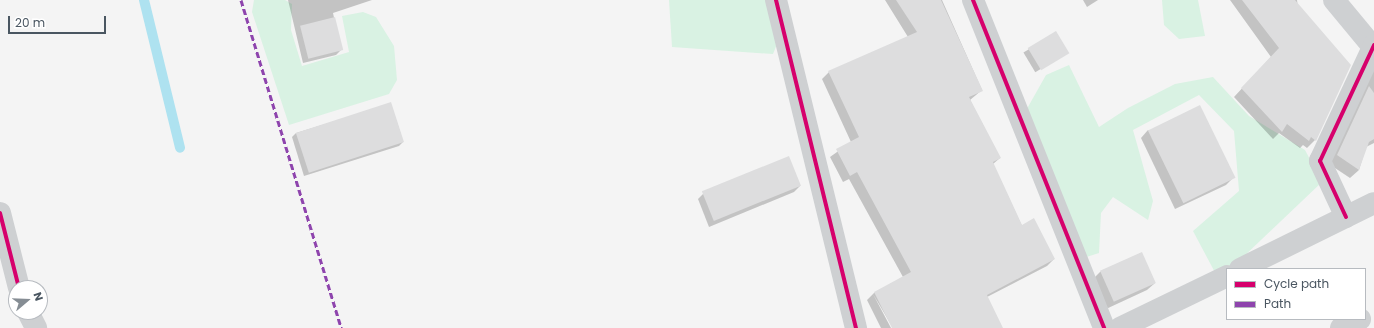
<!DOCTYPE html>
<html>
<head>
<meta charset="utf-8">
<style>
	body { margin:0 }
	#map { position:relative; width:1374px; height:328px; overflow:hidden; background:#f4f4f4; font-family:Poppins,sans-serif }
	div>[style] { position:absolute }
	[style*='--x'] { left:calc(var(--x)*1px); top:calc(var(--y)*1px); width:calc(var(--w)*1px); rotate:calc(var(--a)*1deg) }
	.green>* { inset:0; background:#d9f2e3 }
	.shadow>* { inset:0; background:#0003; transform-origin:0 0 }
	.stream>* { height:10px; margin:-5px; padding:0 5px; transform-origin:5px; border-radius:5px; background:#aee2f0 }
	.building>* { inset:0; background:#ddddde; transform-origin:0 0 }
	.minor>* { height:22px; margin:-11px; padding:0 11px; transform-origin:11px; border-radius:11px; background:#ced0d2 }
	.quiet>* { height:3px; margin-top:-1.5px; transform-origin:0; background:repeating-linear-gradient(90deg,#8e44ad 0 6px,transparent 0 9px) }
	.cycleway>* { height:4px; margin:-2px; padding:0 2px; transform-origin:2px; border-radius:2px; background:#d6006c }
	span { translate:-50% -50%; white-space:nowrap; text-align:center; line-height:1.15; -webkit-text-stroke:4px #fff; paint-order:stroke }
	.legend { position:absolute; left:1226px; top:268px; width:140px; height:52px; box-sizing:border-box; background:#fff; border:1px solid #b7bbc0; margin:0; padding:5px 7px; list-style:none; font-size:12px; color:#4a5661 }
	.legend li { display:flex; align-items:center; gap:8px; height:20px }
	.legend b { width:20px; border:1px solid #b7bbc0 }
	.north { position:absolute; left:8px; top:280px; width:40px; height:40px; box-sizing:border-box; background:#fff; border:1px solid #b7bbc0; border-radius:50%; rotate:71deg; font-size:11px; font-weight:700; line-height:16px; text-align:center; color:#4a5661 }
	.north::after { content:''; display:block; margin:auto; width:14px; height:18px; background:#868d94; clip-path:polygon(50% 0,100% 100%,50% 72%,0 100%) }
	.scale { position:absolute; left:8px; top:16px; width:98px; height:18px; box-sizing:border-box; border:2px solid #4a5661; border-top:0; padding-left:5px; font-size:12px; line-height:14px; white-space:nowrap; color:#4a5661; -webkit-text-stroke:3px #fff; paint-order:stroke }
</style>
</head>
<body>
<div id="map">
	<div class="green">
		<div style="clip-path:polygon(254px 0,285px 0,292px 4px,291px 30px,302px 66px,349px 52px,342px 16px,363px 12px,376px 17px,394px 46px,397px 80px,389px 94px,289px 125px,252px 12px)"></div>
		<div style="clip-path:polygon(669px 0,776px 0,783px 29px,773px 54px,672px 47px)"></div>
		<div style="clip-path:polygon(1162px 0,1198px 0,1205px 36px,1179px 39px,1164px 25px)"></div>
		<div style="clip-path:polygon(1069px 65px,1099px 127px,1128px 108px,1175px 84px,1213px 77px,1249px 116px,1305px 150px,1322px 182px,1219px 280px,1193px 231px,1239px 191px,1234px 131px,1199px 95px,1133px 130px,1153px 201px,1148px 220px,1113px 197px,1101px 213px,1099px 253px,1077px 260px,1024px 114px,1046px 75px)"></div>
	</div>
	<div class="shadow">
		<div style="clip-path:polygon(288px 0,372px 0,333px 13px,341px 50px,336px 55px,303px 63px)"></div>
		<div style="clip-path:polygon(885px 0,942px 0,982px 90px,970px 100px,1000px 158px,993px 164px,1022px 226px,1054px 259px,1047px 266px,987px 297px,1002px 328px,893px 328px,873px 294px,891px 328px,881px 328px,867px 300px,874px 293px,903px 277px,849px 179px,843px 182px,830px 157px,851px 142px,822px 79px,829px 72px,908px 37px)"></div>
		<div style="clip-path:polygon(1083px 0,1098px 0,1087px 7px)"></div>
		<div style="clip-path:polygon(1230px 0,1297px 0,1315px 140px,1307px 148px,1303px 145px,1300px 148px,1279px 133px,1273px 139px,1234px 97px,1271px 57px)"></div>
		<div style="left:1056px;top:33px;width:23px;height:38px;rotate:59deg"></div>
		<div style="clip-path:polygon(1374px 67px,1374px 143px,1366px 147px,1359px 170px,1350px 178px,1329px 164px)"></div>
		<div style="clip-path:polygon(391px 104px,403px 142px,399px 146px,304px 176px,292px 137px,296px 133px)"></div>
		<div style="clip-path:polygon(1148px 130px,1234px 177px,1226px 185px,1175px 209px,1141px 138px)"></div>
		<div style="clip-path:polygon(800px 186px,794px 192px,709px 227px,698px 199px,704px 193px)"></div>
		<div style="clip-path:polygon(1141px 253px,1155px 283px,1147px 290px,1106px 309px,1093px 279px,1100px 272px)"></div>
	</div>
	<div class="stream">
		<div style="--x:144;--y:0;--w:152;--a:76.3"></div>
	</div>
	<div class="building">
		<div style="clip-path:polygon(896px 0,941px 0,983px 91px,969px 97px,1001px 158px,993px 162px,1022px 225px,1034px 218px,1055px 259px,987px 295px,1003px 328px,892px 328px,874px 292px,911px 272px,857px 172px,850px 176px,836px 149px,859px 137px,828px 71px,917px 32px)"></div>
		<div style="clip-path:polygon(1242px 0,1295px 0,1351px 65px,1316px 141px,1311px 137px,1309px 141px,1287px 124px,1282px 132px,1241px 88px,1279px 48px)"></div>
		<div style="left:335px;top:17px;width:34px;height:36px;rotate:76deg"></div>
		<div style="left:1056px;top:31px;width:26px;height:33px;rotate:59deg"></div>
		<div style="clip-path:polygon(1369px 86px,1374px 93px,1374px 139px,1369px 142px,1359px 170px,1337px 155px)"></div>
		<div style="left:391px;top:102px;width:42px;height:100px;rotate:72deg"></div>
		<div style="left:1200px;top:105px;width:81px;height:58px;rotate:64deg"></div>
		<div style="left:789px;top:156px;width:32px;height:94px;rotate:68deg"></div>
		<div style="left:1142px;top:252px;width:34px;height:46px;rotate:66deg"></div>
	</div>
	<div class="minor">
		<div style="--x:776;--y:0;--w:338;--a:76.3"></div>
		<div style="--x:973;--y:0;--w:353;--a:68.2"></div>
		<div style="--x:1334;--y:0;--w:61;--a:50.3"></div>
		<div style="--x:0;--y:213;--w:77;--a:75.8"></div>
		<div style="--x:1346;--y:217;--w:62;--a:-114.9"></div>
		<div style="--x:1320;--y:161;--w:128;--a:-65"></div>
		<div style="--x:1240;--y:269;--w:149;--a:-26.2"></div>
		<div style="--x:28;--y:312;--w:18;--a:63"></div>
		<div style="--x:1120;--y:328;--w:119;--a:-25.9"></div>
		<div style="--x:1341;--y:328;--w:21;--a:-25"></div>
	</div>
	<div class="quiet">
		<div style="--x:241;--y:0;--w:343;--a:73"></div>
	</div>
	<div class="cycleway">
		<div style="--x:776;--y:0;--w:338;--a:76.3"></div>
		<div style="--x:973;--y:0;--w:353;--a:68.2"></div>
		<div style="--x:0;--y:213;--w:77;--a:75.8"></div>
		<div style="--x:1346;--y:217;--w:62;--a:-114.9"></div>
		<div style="--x:1320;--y:161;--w:128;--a:-65"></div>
	</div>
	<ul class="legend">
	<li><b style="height:5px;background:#d6006c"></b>Cycle path</li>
	<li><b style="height:5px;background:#8e44ad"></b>Path</li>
	</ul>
	<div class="north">N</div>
	<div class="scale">20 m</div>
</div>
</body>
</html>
